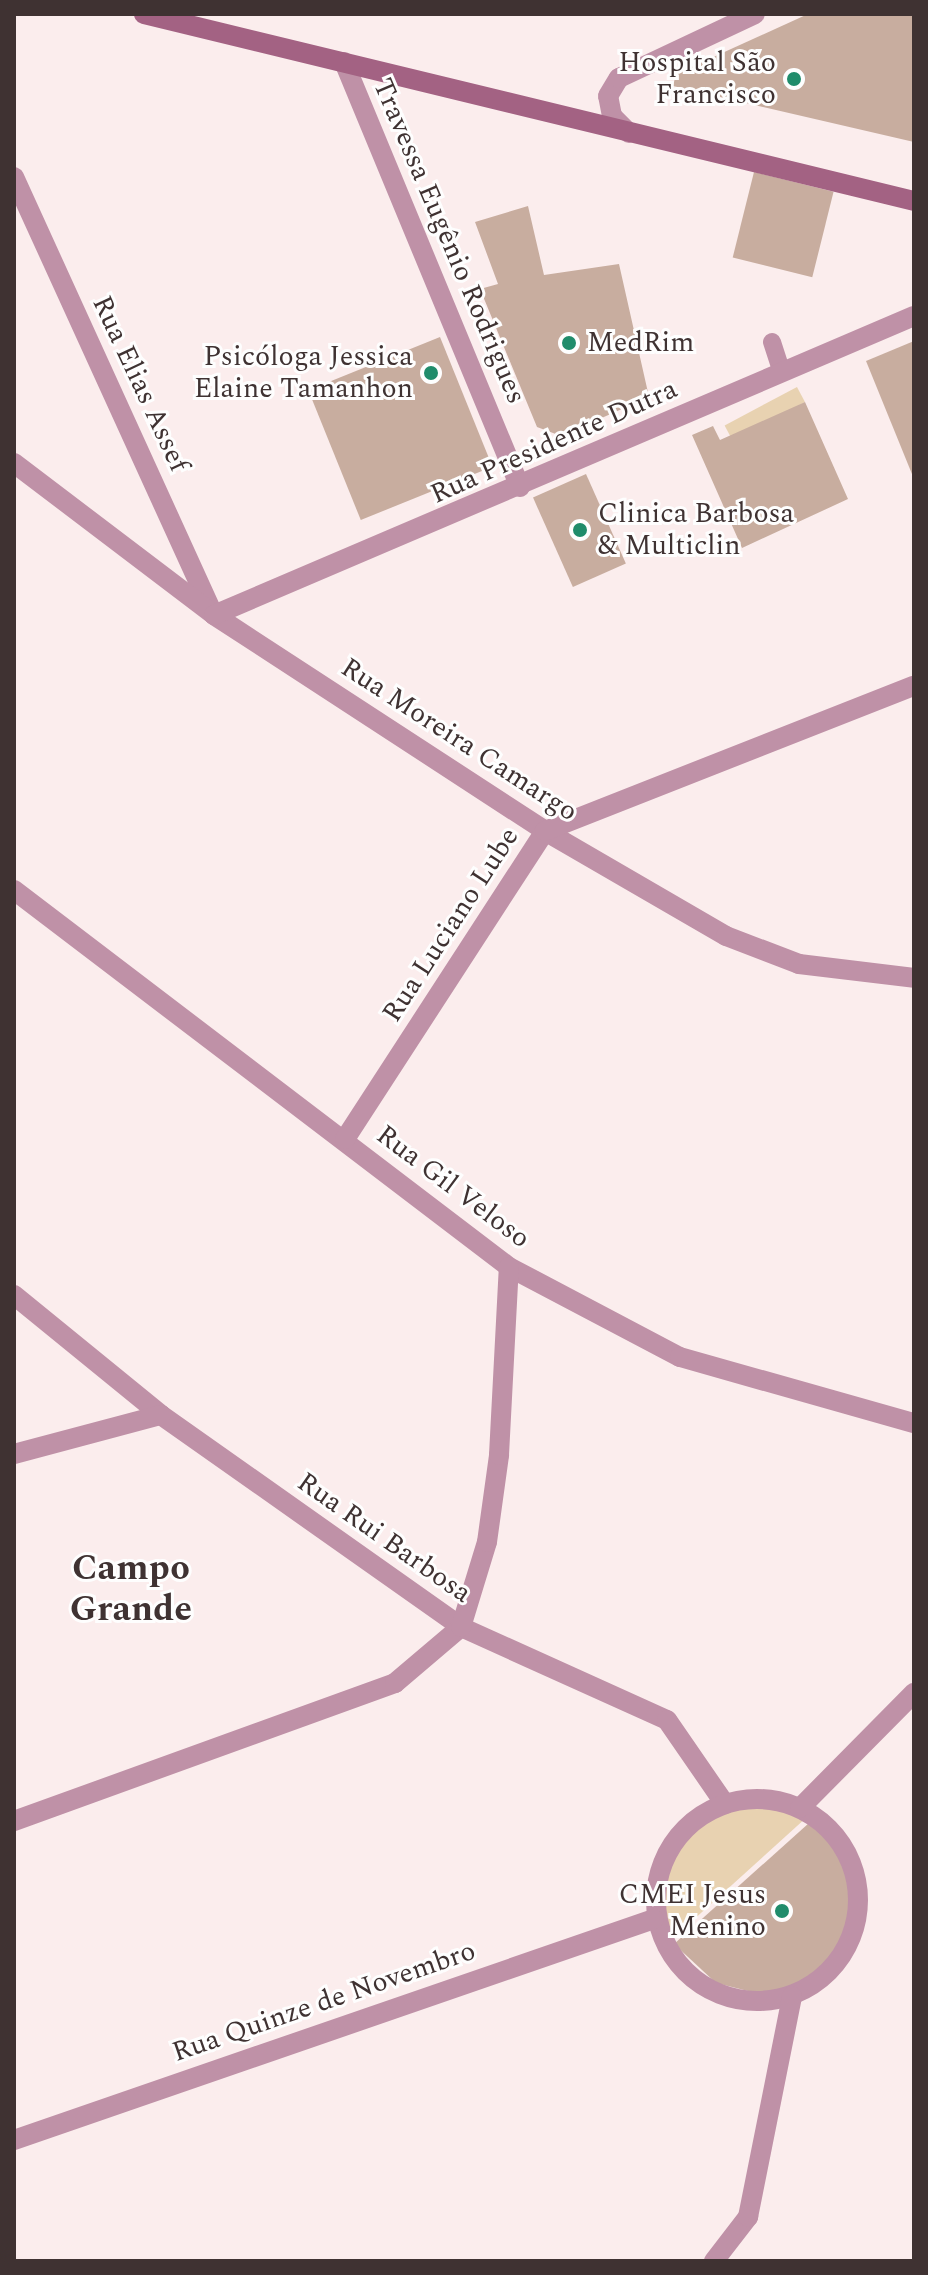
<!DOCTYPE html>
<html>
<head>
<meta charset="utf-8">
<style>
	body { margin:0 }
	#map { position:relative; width:928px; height:2275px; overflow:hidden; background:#fbeded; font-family:Spectral,serif }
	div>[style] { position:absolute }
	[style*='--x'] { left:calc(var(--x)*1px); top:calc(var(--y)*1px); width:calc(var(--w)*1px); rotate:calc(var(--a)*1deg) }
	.green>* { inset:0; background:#e8d2b1; transform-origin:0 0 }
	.building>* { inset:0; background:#c8ad9f; transform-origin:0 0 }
	.service>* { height:18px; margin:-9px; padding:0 9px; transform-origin:9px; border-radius:9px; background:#bf91a7 }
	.minor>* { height:20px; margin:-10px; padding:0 10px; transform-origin:10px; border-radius:10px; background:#bf91a7 }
	.minor>.ring { margin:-10px; padding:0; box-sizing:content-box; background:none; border:20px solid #bf91a7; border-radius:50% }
	.secondary>* { height:20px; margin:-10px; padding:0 10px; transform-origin:10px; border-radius:10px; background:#a36283 }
	.dots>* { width:22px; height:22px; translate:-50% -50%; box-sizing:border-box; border:4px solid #fefefe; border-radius:50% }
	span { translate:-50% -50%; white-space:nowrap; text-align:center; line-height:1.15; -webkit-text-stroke:6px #fefefe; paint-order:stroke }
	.poi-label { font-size:28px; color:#3f3232 }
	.right { translate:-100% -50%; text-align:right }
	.left { translate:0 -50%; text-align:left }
	.street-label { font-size:28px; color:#3f3232 }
	.district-label { font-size:36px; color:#3f3232; font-weight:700 }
	.frame { position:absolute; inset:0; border:16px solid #3f3232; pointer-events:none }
</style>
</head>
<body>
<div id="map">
	<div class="green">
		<div style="left:797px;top:387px;width:17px;height:82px;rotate:62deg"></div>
		<div style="clip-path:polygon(754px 1803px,807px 1817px,670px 1941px,658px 1903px,673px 1851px,701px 1823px)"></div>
	</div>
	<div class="building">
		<div style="clip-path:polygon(808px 14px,914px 14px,914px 142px,673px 86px,676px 74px)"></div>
		<div style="left:754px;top:172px;width:82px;height:88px;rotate:14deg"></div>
		<div style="clip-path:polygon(528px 206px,544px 275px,619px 264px,649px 397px,561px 436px,537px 427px,480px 289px,498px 284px,475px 222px)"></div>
		<div style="left:440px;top:337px;width:140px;height:142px;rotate:68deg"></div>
		<div style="clip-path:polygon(914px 341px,914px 479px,866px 361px)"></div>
		<div style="clip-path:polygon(805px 402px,848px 499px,742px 548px,692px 435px,713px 426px,720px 440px)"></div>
		<div style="left:586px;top:474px;width:98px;height:58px;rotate:66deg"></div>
		<div style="clip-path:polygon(809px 1823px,832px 1840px,852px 1883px,845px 1939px,824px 1965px,787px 1991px,764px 1995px,716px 1983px,674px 1944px)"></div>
	</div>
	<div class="service">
		<div style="--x:772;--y:342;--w:32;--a:72"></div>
	</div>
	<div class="minor">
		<div style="--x:344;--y:62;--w:460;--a:67.5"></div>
		<div style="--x:629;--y:133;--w:24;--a:-135"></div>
		<div style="--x:612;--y:116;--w:20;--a:-101"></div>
		<div style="--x:608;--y:96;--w:21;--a:-59"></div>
		<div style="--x:619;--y:78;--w:150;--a:-25.2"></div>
		<div style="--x:14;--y:177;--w:477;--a:65.5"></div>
		<div style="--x:14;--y:463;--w:251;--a:37.2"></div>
		<div style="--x:214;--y:615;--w:395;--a:33.1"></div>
		<div style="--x:545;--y:831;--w:209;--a:30.1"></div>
		<div style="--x:726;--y:936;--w:78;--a:21"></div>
		<div style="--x:799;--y:964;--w:116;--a:6.9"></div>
		<div style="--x:214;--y:615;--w:761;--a:-23.13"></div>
		<div style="--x:14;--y:890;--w:622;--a:37.29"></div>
		<div style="--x:509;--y:1267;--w:193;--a:27.8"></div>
		<div style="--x:680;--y:1357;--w:243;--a:15.8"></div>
		<div style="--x:345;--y:1139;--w:367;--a:-57"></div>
		<div style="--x:545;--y:831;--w:396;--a:-21.5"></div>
		<div style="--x:14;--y:1295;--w:190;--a:39.2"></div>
		<div style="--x:161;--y:1415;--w:367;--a:35.2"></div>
		<div style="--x:461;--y:1627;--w:226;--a:24.3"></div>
		<div style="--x:667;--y:1720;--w:102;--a:55.4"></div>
		<div style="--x:14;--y:1454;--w:152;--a:-14.9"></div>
		<div class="ring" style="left:656px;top:1799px;width:182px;height:182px"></div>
		<div style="--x:800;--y:1808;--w:162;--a:-45.3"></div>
		<div style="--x:14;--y:1821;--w:405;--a:-19.9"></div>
		<div style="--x:395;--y:1683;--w:87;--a:-40.3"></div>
		<div style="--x:461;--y:1627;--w:89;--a:-73"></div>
		<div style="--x:487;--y:1542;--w:88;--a:-82.1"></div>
		<div style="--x:499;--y:1455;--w:188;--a:-87"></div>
		<div style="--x:14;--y:2140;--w:677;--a:-19.05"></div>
		<div style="--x:714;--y:2261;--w:56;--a:-52.3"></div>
		<div style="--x:748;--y:2217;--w:225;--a:-78.7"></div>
	</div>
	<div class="secondary">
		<div style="--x:144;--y:14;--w:792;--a:13.65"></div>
	</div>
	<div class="dots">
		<div style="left:794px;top:79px;background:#208c6b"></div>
		<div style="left:569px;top:343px;background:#208c6b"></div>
		<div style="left:431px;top:373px;background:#208c6b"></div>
		<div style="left:580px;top:530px;background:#208c6b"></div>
		<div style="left:782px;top:1911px;background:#208c6b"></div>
	</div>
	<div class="poi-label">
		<span class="right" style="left:776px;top:79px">Hospital São<br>Francisco</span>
		<span class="left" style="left:587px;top:343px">MedRim</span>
		<span class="right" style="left:413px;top:373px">Psicóloga Jessica<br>Elaine Tamanhon</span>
		<span class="left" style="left:598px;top:530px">Clinica Barbosa<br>&amp; Multiclin</span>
		<span class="right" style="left:766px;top:1911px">CMEI Jesus<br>Menino</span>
	</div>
	<div class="street-label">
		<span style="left:449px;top:241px;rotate:67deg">Travessa Eugênio Rodrigues</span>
		<span style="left:140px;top:384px;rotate:65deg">Rua Elias Assef</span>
		<span style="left:554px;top:442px;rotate:-24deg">Rua Presidente Dutra</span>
		<span style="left:459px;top:740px;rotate:33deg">Rua Moreira Camargo</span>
		<span style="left:451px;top:925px;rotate:-57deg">Rua Luciano Lube</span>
		<span style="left:453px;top:1187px;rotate:37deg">Rua Gil Veloso</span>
		<span style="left:384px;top:1538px;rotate:35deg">Rua Rui Barbosa</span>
		<span style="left:324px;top:2002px;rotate:-19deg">Rua Quinze de Novembro</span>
	</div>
	<div class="district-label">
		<span style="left:131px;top:1589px">Campo<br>Grande</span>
	</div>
	<div class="frame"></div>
</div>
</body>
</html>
